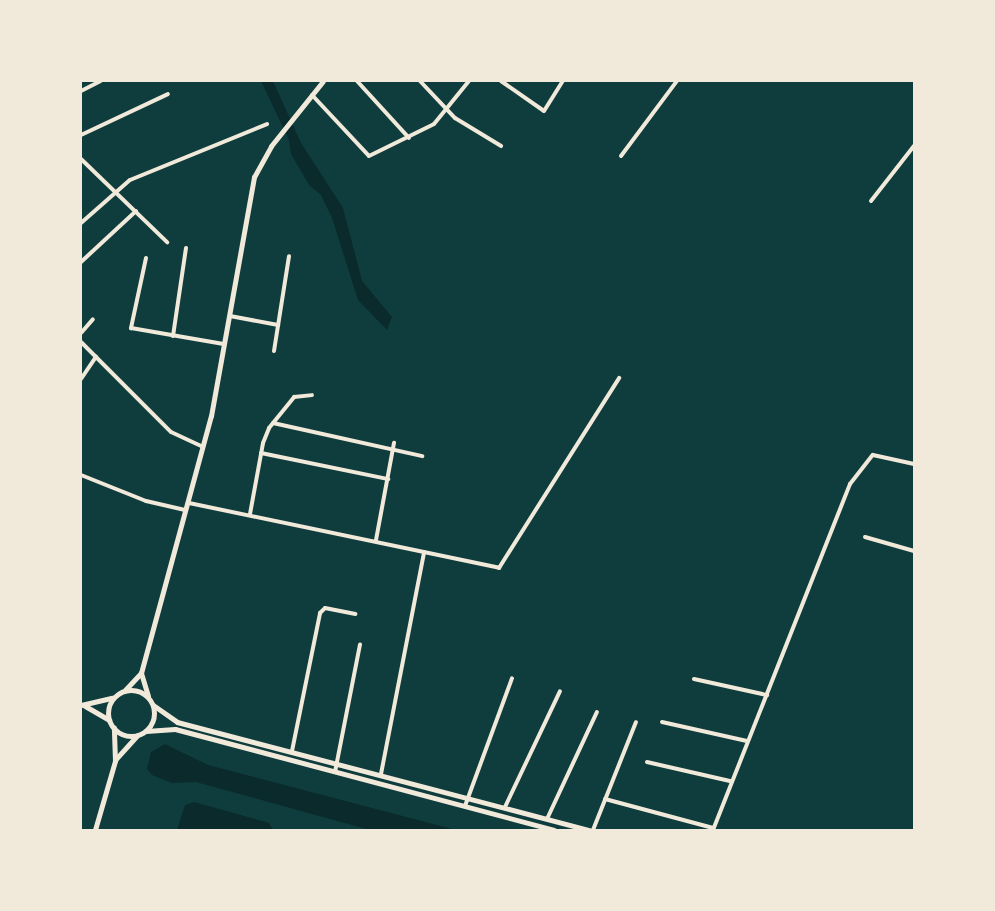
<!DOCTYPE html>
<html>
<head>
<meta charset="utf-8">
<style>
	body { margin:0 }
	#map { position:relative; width:995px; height:911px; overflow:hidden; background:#0f3d3e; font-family:Montserrat,sans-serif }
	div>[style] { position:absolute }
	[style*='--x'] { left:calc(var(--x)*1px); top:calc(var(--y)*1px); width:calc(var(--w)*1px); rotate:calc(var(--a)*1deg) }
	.water>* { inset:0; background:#0a2a2b }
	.minor>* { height:4px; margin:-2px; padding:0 2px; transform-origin:2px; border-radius:2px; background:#f1e9da }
	.tertiary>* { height:4.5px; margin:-2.25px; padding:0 2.25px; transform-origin:2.25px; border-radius:2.25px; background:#f1e9da }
	.secondary>* { height:5px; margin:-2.5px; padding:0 2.5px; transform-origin:2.5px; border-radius:2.5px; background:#f1e9da }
	.secondary>.ring { margin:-2.5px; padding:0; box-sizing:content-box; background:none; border:5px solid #f1e9da; border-radius:50% }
	span { translate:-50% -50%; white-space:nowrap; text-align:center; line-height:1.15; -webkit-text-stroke:4.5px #f1e9da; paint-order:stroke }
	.frame { position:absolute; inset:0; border:82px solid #f1e9da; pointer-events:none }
</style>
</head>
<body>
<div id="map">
	<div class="water">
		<div style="clip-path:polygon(261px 81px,273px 81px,301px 143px,343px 208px,362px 281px,392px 317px,387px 330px,358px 300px,332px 218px,321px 195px,309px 185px,291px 154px,289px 140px)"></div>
		<div style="clip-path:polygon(165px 744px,208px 765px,456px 830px,370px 830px,196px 782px,172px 783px,152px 775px,147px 769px,151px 752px)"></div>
		<div style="clip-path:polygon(194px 802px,269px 823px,273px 830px,177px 830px,185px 805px)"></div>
	</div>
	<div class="minor">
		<div style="--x:357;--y:81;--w:77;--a:47.6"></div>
		<div style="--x:420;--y:81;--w:51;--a:46.6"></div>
		<div style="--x:455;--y:118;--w:54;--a:31.3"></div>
		<div style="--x:501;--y:81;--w:52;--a:34.9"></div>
		<div style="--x:544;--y:111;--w:36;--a:-58"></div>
		<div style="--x:81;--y:91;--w:22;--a:-27"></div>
		<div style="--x:312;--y:95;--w:83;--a:46.9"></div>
		<div style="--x:369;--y:156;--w:72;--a:-26.2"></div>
		<div style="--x:434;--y:124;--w:55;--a:-50.9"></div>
		<div style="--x:81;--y:135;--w:96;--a:-25.2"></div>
		<div style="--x:621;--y:156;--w:94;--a:-53.3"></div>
		<div style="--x:81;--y:159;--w:120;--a:44"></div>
		<div style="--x:871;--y:201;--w:70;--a:-52"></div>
		<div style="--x:81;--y:223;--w:65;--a:-41.3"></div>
		<div style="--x:130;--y:180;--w:148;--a:-22.2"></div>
		<div style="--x:146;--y:258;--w:72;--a:102.1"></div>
		<div style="--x:131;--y:328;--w:94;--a:9.8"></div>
		<div style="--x:81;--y:262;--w:75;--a:-42.8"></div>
		<div style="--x:230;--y:316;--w:49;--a:10.6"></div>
		<div style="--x:81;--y:333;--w:18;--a:-49"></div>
		<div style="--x:173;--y:336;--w:89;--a:-81.6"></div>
		<div style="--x:81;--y:342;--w:127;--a:45"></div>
		<div style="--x:171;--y:432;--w:35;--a:25"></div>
		<div style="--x:274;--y:351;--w:96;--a:-81"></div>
		<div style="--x:81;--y:379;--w:27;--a:-56"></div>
		<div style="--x:273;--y:423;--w:153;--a:12.5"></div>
		<div style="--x:261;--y:453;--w:130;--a:11.6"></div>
		<div style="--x:81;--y:475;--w:70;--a:21.8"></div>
		<div style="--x:146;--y:501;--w:40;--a:13"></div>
		<div style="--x:189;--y:503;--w:317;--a:11.8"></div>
		<div style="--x:499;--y:568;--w:225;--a:-57.7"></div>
		<div style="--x:250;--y:514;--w:72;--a:-79.6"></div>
		<div style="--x:263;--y:443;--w:16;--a:-68"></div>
		<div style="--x:269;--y:428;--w:40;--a:-51"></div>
		<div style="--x:294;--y:397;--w:18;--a:-6"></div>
		<div style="--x:865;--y:537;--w:51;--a:15.9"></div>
		<div style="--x:376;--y:540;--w:99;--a:-79.5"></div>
		<div style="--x:694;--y:679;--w:75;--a:12.4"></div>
		<div style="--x:662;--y:722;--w:87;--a:12.6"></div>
		<div style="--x:292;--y:751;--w:141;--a:-78.5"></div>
		<div style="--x:320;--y:613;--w:7;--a:-45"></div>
		<div style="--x:325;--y:608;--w:31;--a:11"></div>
		<div style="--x:647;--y:762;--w:85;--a:12.9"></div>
		<div style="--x:335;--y:772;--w:130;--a:-78.9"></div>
		<div style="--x:381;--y:774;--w:226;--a:-79"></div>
		<div style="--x:605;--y:799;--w:112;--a:15"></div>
		<div style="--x:465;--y:806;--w:136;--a:-69.8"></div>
		<div style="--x:505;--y:807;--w:128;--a:-64.6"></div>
		<div style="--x:547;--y:819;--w:118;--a:-65"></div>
		<div style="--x:593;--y:830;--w:116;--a:-68.3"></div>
		<div style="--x:713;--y:830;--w:372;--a:-68.4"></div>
		<div style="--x:850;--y:484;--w:37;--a:-52"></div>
		<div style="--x:873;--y:455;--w:42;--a:12.4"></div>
	</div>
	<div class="tertiary">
		<div style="--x:116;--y:759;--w:31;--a:-48"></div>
		<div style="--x:95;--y:830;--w:72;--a:-73.8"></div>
		<div style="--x:115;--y:761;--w:33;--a:-92"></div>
	</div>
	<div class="secondary">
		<div style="--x:141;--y:673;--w:24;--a:73"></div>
		<div class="ring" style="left:108px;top:690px;width:41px;height:41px"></div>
		<div style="--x:125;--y:690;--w:23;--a:-47"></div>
		<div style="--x:141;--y:673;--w:266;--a:-74.8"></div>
		<div style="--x:211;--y:416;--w:243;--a:-79.8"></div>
		<div style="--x:254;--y:177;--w:35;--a:-61"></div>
		<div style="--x:271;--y:146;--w:83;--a:-51.3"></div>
		<div style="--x:81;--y:705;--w:32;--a:-13"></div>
		<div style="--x:153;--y:705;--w:29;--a:35"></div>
		<div style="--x:177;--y:722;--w:427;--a:14.7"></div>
		<div style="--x:85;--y:706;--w:28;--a:30"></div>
		<div style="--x:146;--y:731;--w:29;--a:-4"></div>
		<div style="--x:175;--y:729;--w:392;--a:14.9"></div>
	</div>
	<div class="frame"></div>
</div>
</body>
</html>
